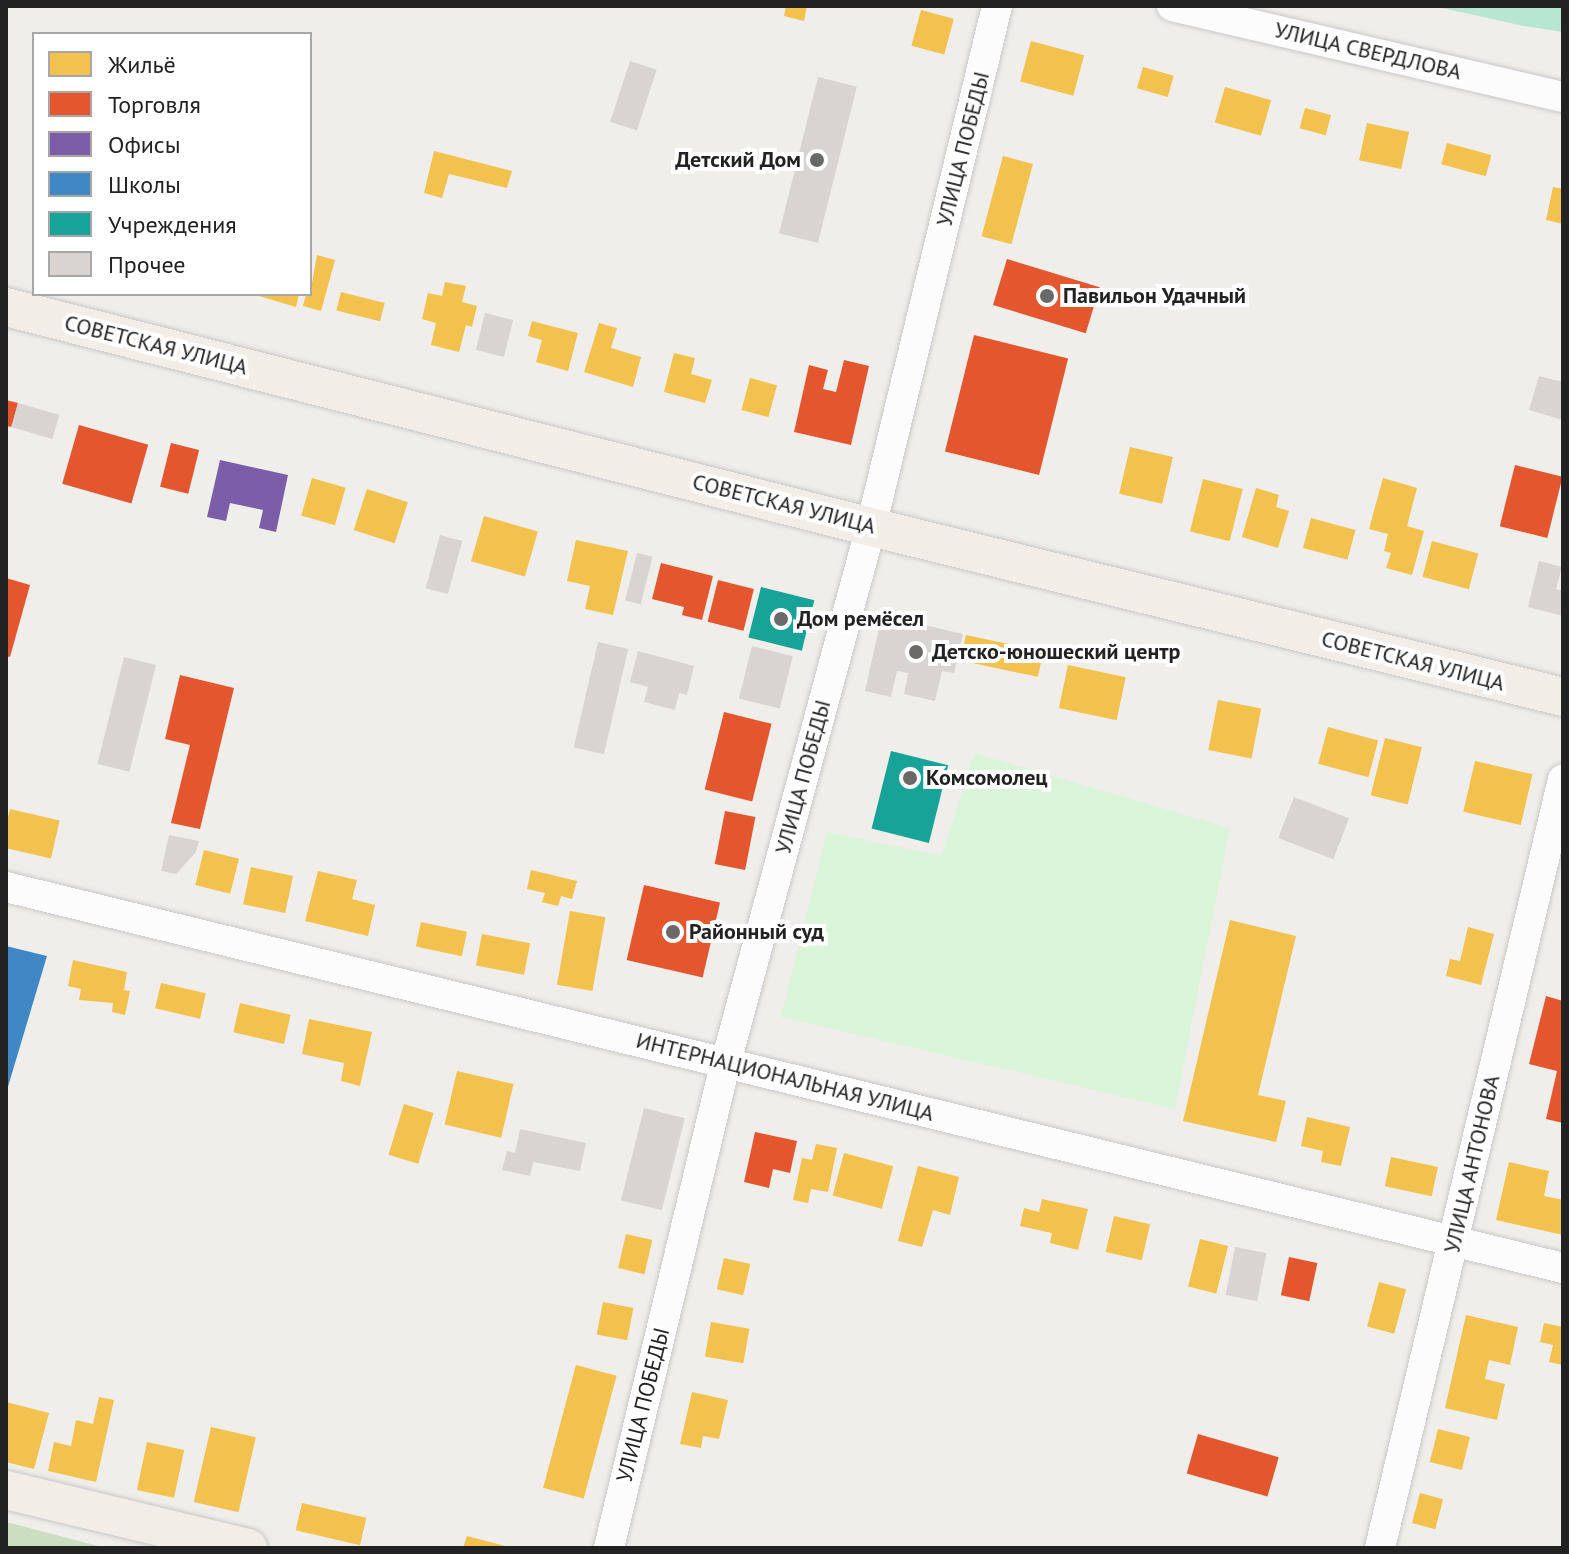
<!DOCTYPE html>
<html>
<head>
<meta charset="utf-8">
<style>
	body { margin:0 }
	#map { position:relative; width:1569px; height:1554px; overflow:hidden; background:#f0eeeb; font-family:"PT Sans",sans-serif }
	div>[style] { position:absolute }
	[style*='--x'] { left:calc(var(--x)*1px); top:calc(var(--y)*1px); width:calc(var(--w)*1px); rotate:calc(var(--a)*1deg) }
	.forest>* { inset:0; background:#cbdec1 }
	.park>* { inset:0; background:#daf5da }
	.pitch>* { inset:0; background:#b7e6d2 }
	.homes>* { inset:0; background:#f2c14e; transform-origin:0 0 }
	.shops>* { inset:0; background:#e4572e; transform-origin:0 0 }
	.offices>* { inset:0; background:#7b5ea7 }
	.schools>* { inset:0; background:#3f88c5 }
	.public>* { inset:0; background:#17a398; transform-origin:0 0 }
	.building>* { inset:0; background:#d7d4d2; transform-origin:0 0 }
	.roads { filter:drop-shadow(0 0 2px #c9c8c7) drop-shadow(0 0 2px #c9c8c7) }
	.minor>* { height:30px; margin:-15px; padding:0 15px; transform-origin:15px; border-radius:15px; background:#fdfcfc }
	.major>* { height:38px; margin:-19px; padding:0 19px; transform-origin:19px; border-radius:19px; background:#f3ede7 }
	.dots>* { width:22px; height:22px; translate:-50% -50%; box-sizing:border-box; border:4px solid #fff; border-radius:50% }
	span { translate:-50% -50%; white-space:nowrap; text-align:center; line-height:1.15; -webkit-text-stroke:8px #fff; paint-order:stroke }
	.street-label { font-size:22px; color:#222 }
	.poi-label { font-size:22px; color:#222; font-weight:700 }
	.right { translate:-100% -50%; text-align:right }
	.left { translate:0 -50%; text-align:left }
	.frame { position:absolute; inset:0; border:8px solid #222; pointer-events:none }
	.legend { position:absolute; left:32px; top:32px; width:280px; height:264px; box-sizing:border-box; background:#fff; border:2px solid #a7a7a7; margin:0; padding:10px 14px; list-style:none; font-size:24px; color:#222 }
	.legend li { display:flex; align-items:center; gap:16px; height:40px }
	.legend b { width:40px; border:2px solid #a7a7a7 }
</style>
</head>
<body>
<div id="map">
	<div class="forest">
		<div style="clip-path:polygon(6px 1522px,106px 1548px,6px 1548px)"></div>
	</div>
	<div class="park">
		<div style="clip-path:polygon(974px 753px,1230px 828px,1175px 1109px,781px 1017px,827px 832px,942px 856px)"></div>
	</div>
	<div class="pitch">
		<div style="clip-path:polygon(1433px 6px,1563px 6px,1563px 32px,1524px 26px)"></div>
	</div>
	<div class="homes">
		<div style="clip-path:polygon(786px 6px,807px 6px,804px 21px,784px 16px)"></div>
		<div style="left:921px;top:10px;width:34px;height:37px;rotate:15deg"></div>
		<div style="left:1031px;top:41px;width:55px;height:42px;rotate:15deg"></div>
		<div style="left:1143px;top:67px;width:32px;height:22px;rotate:16deg"></div>
		<div style="left:1225px;top:87px;width:48px;height:37px;rotate:16deg"></div>
		<div style="left:1305px;top:108px;width:27px;height:21px;rotate:15deg"></div>
		<div style="left:1367px;top:123px;width:43px;height:38px;rotate:12deg"></div>
		<div style="left:1447px;top:143px;width:46px;height:22px;rotate:15deg"></div>
		<div style="clip-path:polygon(434px 151px,512px 171px,507px 188px,449px 174px,442px 198px,424px 193px)"></div>
		<div style="left:1003px;top:156px;width:31px;height:83px;rotate:15deg"></div>
		<div style="clip-path:polygon(1553px 187px,1563px 189px,1563px 224px,1546px 220px)"></div>
		<div style="clip-path:polygon(317px 255px,335px 260px,321px 311px,303px 306px,306px 294px,310px 294px)"></div>
		<div style="clip-path:polygon(445px 282px,466px 286px,462px 302px,477px 306px,472px 327px,466px 325px,459px 352px,431px 345px,436px 323px,422px 319px,428px 293px,442px 296px)"></div>
		<div style="left:341px;top:292px;width:45px;height:19px;rotate:14deg"></div>
		<div style="clip-path:polygon(252px 294px,299px 294px,296px 307px)"></div>
		<div style="clip-path:polygon(532px 321px,578px 333px,568px 371px,536px 362px,542px 340px,528px 336px)"></div>
		<div style="clip-path:polygon(599px 323px,617px 328px,611px 348px,641px 357px,633px 387px,584px 372px)"></div>
		<div style="clip-path:polygon(674px 353px,695px 358px,691px 374px,712px 380px,705px 403px,664px 392px)"></div>
		<div style="left:750px;top:378px;width:28px;height:33px;rotate:15deg"></div>
		<div style="left:1130px;top:447px;width:44px;height:48px;rotate:13deg"></div>
		<div style="left:312px;top:478px;width:35px;height:39px;rotate:16deg"></div>
		<div style="clip-path:polygon(1383px 478px,1417px 488px,1407px 526px,1424px 531px,1412px 575px,1386px 568px,1391px 553px,1384px 551px,1388px 534px,1369px 529px)"></div>
		<div style="left:1203px;top:479px;width:41px;height:54px;rotate:14deg"></div>
		<div style="clip-path:polygon(1256px 488px,1279px 495px,1276px 507px,1289px 511px,1278px 548px,1242px 537px)"></div>
		<div style="left:367px;top:489px;width:43px;height:43px;rotate:18deg"></div>
		<div style="left:484px;top:516px;width:56px;height:47px;rotate:16deg"></div>
		<div style="left:1311px;top:518px;width:46px;height:31px;rotate:15deg"></div>
		<div style="clip-path:polygon(576px 540px,628px 551px,613px 615px,585px 609px,590px 586px,567px 581px)"></div>
		<div style="left:1432px;top:541px;width:48px;height:37px;rotate:15deg"></div>
		<div style="left:966px;top:635px;width:79px;height:26px;rotate:12deg"></div>
		<div style="left:1068px;top:665px;width:59px;height:44px;rotate:12deg"></div>
		<div style="left:1218px;top:700px;width:44px;height:51px;rotate:11deg"></div>
		<div style="left:1328px;top:727px;width:52px;height:38px;rotate:15deg"></div>
		<div style="left:1385px;top:738px;width:38px;height:59px;rotate:14deg"></div>
		<div style="left:1475px;top:761px;width:59px;height:52px;rotate:13deg"></div>
		<div style="left:10px;top:809px;width:51px;height:39px;rotate:13deg"></div>
		<div style="left:204px;top:850px;width:36px;height:36px;rotate:14deg"></div>
		<div style="left:251px;top:867px;width:43px;height:38px;rotate:12deg"></div>
		<div style="clip-path:polygon(531px 870px,577px 881px,572px 899px,561px 896px,558px 906px,542px 902px,545px 893px,527px 889px)"></div>
		<div style="clip-path:polygon(318px 871px,357px 880px,352px 899px,375px 905px,368px 936px,305px 921px)"></div>
		<div style="left:570px;top:911px;width:36px;height:75px;rotate:10deg"></div>
		<div style="clip-path:polygon(1230px 920px,1296px 936px,1258px 1095px,1286px 1101px,1276px 1142px,1183px 1121px)"></div>
		<div style="left:421px;top:922px;width:47px;height:25px;rotate:12deg"></div>
		<div style="clip-path:polygon(1468px 927px,1494px 934px,1481px 985px,1446px 976px,1450px 959px,1460px 961px)"></div>
		<div style="left:482px;top:934px;width:49px;height:32px;rotate:11deg"></div>
		<div style="clip-path:polygon(73px 960px,127px 972px,124px 990px,130px 991px,125px 1015px,112px 1012px,113px 1003px,79px 1000px,81px 989px,68px 986px)"></div>
		<div style="left:161px;top:983px;width:46px;height:26px;rotate:13deg"></div>
		<div style="left:240px;top:1003px;width:52px;height:30px;rotate:13deg"></div>
		<div style="clip-path:polygon(309px 1019px,372px 1032px,360px 1086px,341px 1081px,344px 1063px,302px 1054px)"></div>
		<div style="left:457px;top:1071px;width:58px;height:55px;rotate:13deg"></div>
		<div style="left:404px;top:1104px;width:31px;height:53px;rotate:17deg"></div>
		<div style="clip-path:polygon(1307px 1117px,1350px 1127px,1341px 1166px,1321px 1162px,1323px 1151px,1301px 1146px)"></div>
		<div style="clip-path:polygon(816px 1144px,837px 1148px,828px 1192px,811px 1189px,808px 1203px,793px 1200px,802px 1158px,812px 1160px)"></div>
		<div style="left:844px;top:1153px;width:51px;height:44px;rotate:15deg"></div>
		<div style="left:1391px;top:1157px;width:48px;height:30px;rotate:12deg"></div>
		<div style="clip-path:polygon(1509px 1162px,1549px 1171px,1544px 1196px,1563px 1200px,1563px 1235px,1496px 1220px)"></div>
		<div style="clip-path:polygon(918px 1166px,959px 1177px,950px 1215px,933px 1210px,922px 1247px,898px 1241px)"></div>
		<div style="clip-path:polygon(1042px 1199px,1088px 1209px,1078px 1250px,1050px 1243px,1052px 1233px,1020px 1226px,1024px 1208px,1039px 1212px)"></div>
		<div style="left:1114px;top:1216px;width:37px;height:37px;rotate:13deg"></div>
		<div style="left:626px;top:1234px;width:27px;height:35px;rotate:13deg"></div>
		<div style="left:1200px;top:1239px;width:29px;height:49px;rotate:14deg"></div>
		<div style="left:724px;top:1258px;width:27px;height:32px;rotate:13deg"></div>
		<div style="left:1379px;top:1282px;width:28px;height:46px;rotate:15deg"></div>
		<div style="left:603px;top:1302px;width:31px;height:33px;rotate:11deg"></div>
		<div style="clip-path:polygon(1466px 1315px,1518px 1327px,1510px 1365px,1489px 1360px,1485px 1379px,1505px 1384px,1497px 1420px,1445px 1408px)"></div>
		<div style="left:711px;top:1322px;width:39px;height:35px;rotate:10deg"></div>
		<div style="clip-path:polygon(1544px 1323px,1563px 1327px,1563px 1365px,1549px 1362px,1553px 1345px,1540px 1342px)"></div>
		<div style="left:576px;top:1365px;width:42px;height:127px;rotate:15deg"></div>
		<div style="clip-path:polygon(692px 1392px,728px 1400px,719px 1439px,703px 1436px,701px 1448px,680px 1444px)"></div>
		<div style="clip-path:polygon(99px 1397px,114px 1400px,96px 1482px,48px 1471px,54px 1442px,71px 1446px,76px 1420px,93px 1424px)"></div>
		<div style="clip-path:polygon(6px 1402px,49px 1413px,34px 1469px,6px 1462px)"></div>
		<div style="left:211px;top:1427px;width:46px;height:77px;rotate:13deg"></div>
		<div style="left:1438px;top:1429px;width:33px;height:34px;rotate:14deg"></div>
		<div style="left:147px;top:1442px;width:38px;height:49px;rotate:12deg"></div>
		<div style="left:1420px;top:1493px;width:24px;height:31px;rotate:15deg"></div>
		<div style="left:302px;top:1503px;width:66px;height:28px;rotate:13deg"></div>
		<div style="clip-path:polygon(467px 1536px,509px 1547px,509px 1548px,463px 1548px)"></div>
	</div>
	<div class="shops">
		<div style="left:1007px;top:259px;width:97px;height:48px;rotate:17deg"></div>
		<div style="left:974px;top:335px;width:97px;height:120px;rotate:14deg"></div>
		<div style="clip-path:polygon(844px 360px,869px 366px,851px 445px,794px 432px,809px 365px,828px 370px,823px 389px,836px 392px)"></div>
		<div style="clip-path:polygon(6px 400px,18px 403px,12px 427px,6px 426px)"></div>
		<div style="left:79px;top:425px;width:72px;height:61px;rotate:16deg"></div>
		<div style="left:171px;top:443px;width:29px;height:45px;rotate:14deg"></div>
		<div style="left:1515px;top:465px;width:49px;height:63px;rotate:14deg"></div>
		<div style="clip-path:polygon(661px 563px,713px 576px,702px 620px,682px 615px,684px 607px,652px 599px)"></div>
		<div style="clip-path:polygon(6px 578px,30px 585px,10px 657px,6px 656px)"></div>
		<div style="left:718px;top:580px;width:37px;height:43px;rotate:14deg"></div>
		<div style="clip-path:polygon(180px 675px,234px 688px,200px 829px,171px 823px,190px 745px,165px 739px)"></div>
		<div style="left:724px;top:712px;width:49px;height:80px;rotate:14deg"></div>
		<div style="left:725px;top:811px;width:31px;height:54px;rotate:11deg"></div>
		<div style="left:644px;top:885px;width:78px;height:77px;rotate:13deg"></div>
		<div style="clip-path:polygon(1546px 996px,1563px 1001px,1563px 1123px,1546px 1119px,1557px 1071px,1529px 1064px)"></div>
		<div style="clip-path:polygon(755px 1132px,797px 1141px,790px 1173px,773px 1169px,769px 1188px,744px 1182px)"></div>
		<div style="left:1289px;top:1257px;width:29px;height:39px;rotate:12deg"></div>
		<div style="left:1198px;top:1434px;width:84px;height:41px;rotate:16deg"></div>
	</div>
	<div class="offices">
		<div style="clip-path:polygon(220px 460px,288px 475px,276px 532px,259px 528px,263px 510px,230px 503px,226px 521px,207px 517px)"></div>
	</div>
	<div class="schools">
		<div style="clip-path:polygon(6px 946px,47px 956px,7px 1090px,6px 1090px)"></div>
	</div>
	<div class="public">
		<div style="left:761px;top:587px;width:55px;height:52px;rotate:14deg"></div>
		<div style="left:891px;top:751px;width:59px;height:80px;rotate:14deg"></div>
	</div>
	<div class="building">
		<div style="left:630px;top:61px;width:28px;height:64px;rotate:18deg"></div>
		<div style="left:818px;top:77px;width:40px;height:161px;rotate:14deg"></div>
		<div style="left:485px;top:313px;width:29px;height:38px;rotate:14deg"></div>
		<div style="clip-path:polygon(1539px 376px,1563px 382px,1563px 420px,1529px 410px)"></div>
		<div style="left:18px;top:403px;width:43px;height:25px;rotate:16deg"></div>
		<div style="left:440px;top:535px;width:23px;height:55px;rotate:15deg"></div>
		<div style="left:637px;top:553px;width:16px;height:49px;rotate:14deg"></div>
		<div style="clip-path:polygon(1539px 561px,1562px 567px,1556px 589px,1563px 591px,1563px 616px,1528px 607px)"></div>
		<div style="clip-path:polygon(882px 615px,963px 634px,954px 673px,942px 671px,935px 701px,904px 694px,908px 673px,897px 671px,891px 697px,865px 691px)"></div>
		<div style="left:598px;top:642px;width:31px;height:108px;rotate:13deg"></div>
		<div style="left:752px;top:646px;width:42px;height:54px;rotate:14deg"></div>
		<div style="clip-path:polygon(638px 651px,694px 666px,687px 695px,679px 693px,675px 710px,644px 702px,648px 687px,630px 682px)"></div>
		<div style="left:124px;top:657px;width:33px;height:110px;rotate:14deg"></div>
		<div style="left:1294px;top:797px;width:59px;height:44px;rotate:21deg"></div>
		<div style="clip-path:polygon(169px 835px,199px 841px,196px 852px,176px 874px,161px 871px)"></div>
		<div style="left:644px;top:1108px;width:42px;height:95px;rotate:14deg"></div>
		<div style="clip-path:polygon(520px 1129px,586px 1143px,580px 1171px,533px 1162px,530px 1176px,502px 1170px,507px 1151px,515px 1153px)"></div>
		<div style="left:1235px;top:1247px;width:32px;height:49px;rotate:11deg"></div>
	</div>
	<div class="roads">
		<div class="minor">
			<div style="--x:1172;--y:6;--w:401;--a:13.1"></div>
			<div style="--x:6;--y:887;--w:1603;--a:13.75"></div>
			<div style="--x:609;--y:1548;--w:500;--a:-76.5"></div>
			<div style="--x:726;--y:1062;--w:554;--a:-74.84"></div>
			<div style="--x:871;--y:527;--w:536;--a:-76.4"></div>
			<div style="--x:1380;--y:1548;--w:790;--a:-76.61"></div>
		</div>
		<div class="major">
			<div style="--x:6;--y:307;--w:893;--a:14.27"></div>
			<div style="--x:871;--y:527;--w:713;--a:13.8"></div>
			<div style="--x:6;--y:1490;--w:249;--a:13.5"></div>
		</div>
	</div>
	<div class="dots">
		<div style="left:817px;top:160px;background:#6a6968"></div>
		<div style="left:1047px;top:296px;background:#6a6968"></div>
		<div style="left:781px;top:619px;background:#6a6968"></div>
		<div style="left:916px;top:652px;background:#6a6968"></div>
		<div style="left:910px;top:778px;background:#6a6968"></div>
		<div style="left:673px;top:932px;background:#6a6968"></div>
	</div>
	<div class="street-label">
		<span style="left:1368px;top:51px;rotate:13deg">УЛИЦА СВЕРДЛОВА</span>
		<span style="left:963px;top:149px;rotate:-76deg">УЛИЦА ПОБЕДЫ</span>
		<span style="left:156px;top:345px;rotate:14deg">СОВЕТСКАЯ УЛИЦА</span>
		<span style="left:784px;top:504px;rotate:14deg">СОВЕТСКАЯ УЛИЦА</span>
		<span style="left:1413px;top:661px;rotate:14deg">СОВЕТСКАЯ УЛИЦА</span>
		<span style="left:803px;top:777px;rotate:-75deg">УЛИЦА ПОБЕДЫ</span>
		<span style="left:785px;top:1077px;rotate:14deg">ИНТЕРНАЦИОНАЛЬНАЯ УЛИЦА</span>
		<span style="left:1472px;top:1164px;rotate:-77deg">УЛИЦА АНТОНОВА</span>
		<span style="left:643px;top:1405px;rotate:-76deg">УЛИЦА ПОБЕДЫ</span>
	</div>
	<div class="poi-label">
		<span class="right" style="left:801px;top:160px">Детский Дом</span>
		<span class="left" style="left:1063px;top:296px">Павильон Удачный</span>
		<span class="left" style="left:797px;top:619px">Дом ремёсел</span>
		<span class="left" style="left:932px;top:652px">Детско-юношеский центр</span>
		<span class="left" style="left:926px;top:778px">Комсомолец</span>
		<span class="left" style="left:689px;top:932px">Районный суд</span>
	</div>
	<div class="frame"></div>
	<ul class="legend">
	<li><b style="height:22px;background:#f2c14e"></b>Жильё</li>
	<li><b style="height:22px;background:#e4572e"></b>Торговля</li>
	<li><b style="height:22px;background:#7b5ea7"></b>Офисы</li>
	<li><b style="height:22px;background:#3f88c5"></b>Школы</li>
	<li><b style="height:22px;background:#17a398"></b>Учреждения</li>
	<li><b style="height:22px;background:#d7d4d2"></b>Прочее</li>
	</ul>
</div>
</body>
</html>
